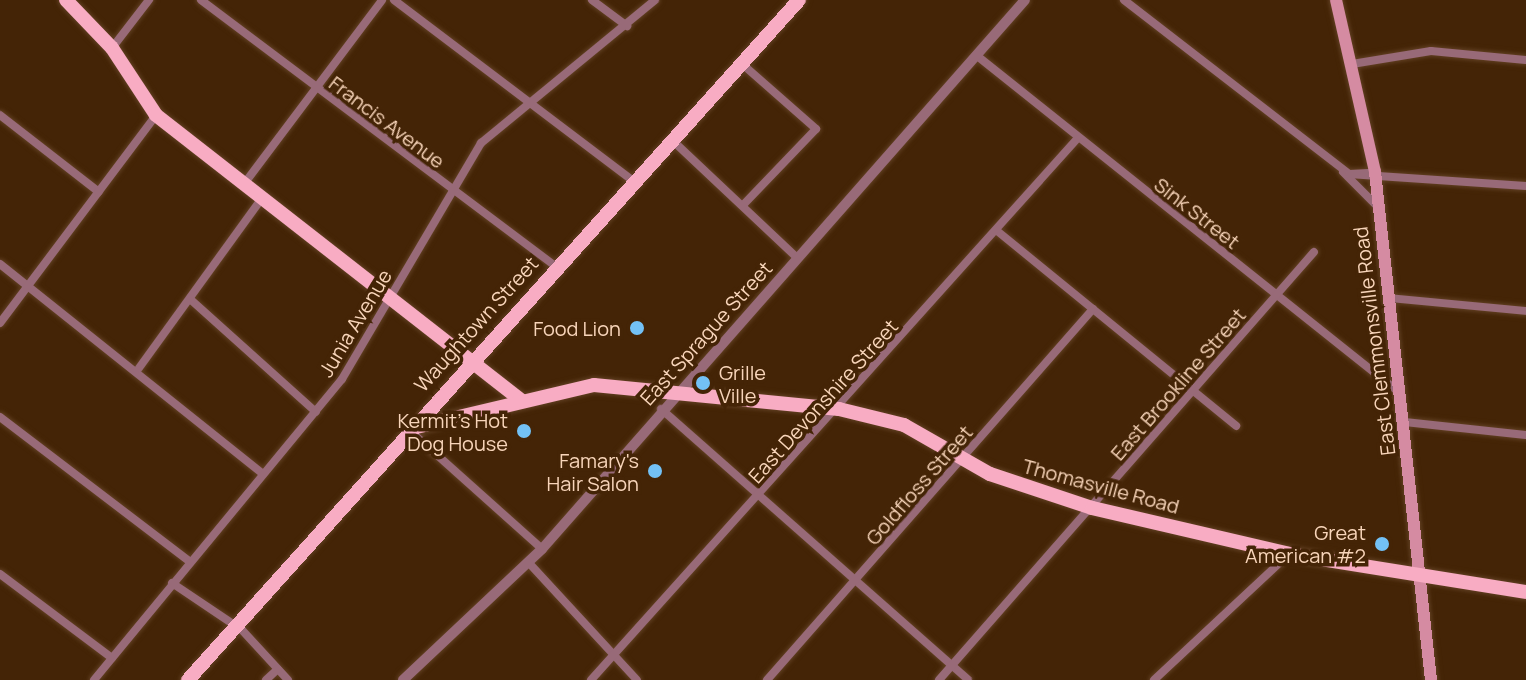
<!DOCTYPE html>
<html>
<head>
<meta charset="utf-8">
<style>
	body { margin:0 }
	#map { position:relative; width:1526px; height:680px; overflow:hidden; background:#442406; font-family:Manrope,sans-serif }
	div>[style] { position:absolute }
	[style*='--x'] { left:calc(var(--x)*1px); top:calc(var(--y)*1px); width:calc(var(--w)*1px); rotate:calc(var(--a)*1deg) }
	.roads { filter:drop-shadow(0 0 2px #614023) drop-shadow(0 0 2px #614023) }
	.minor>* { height:8px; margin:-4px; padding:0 4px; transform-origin:4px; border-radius:4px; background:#986a78 }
	.tertiary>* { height:10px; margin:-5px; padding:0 5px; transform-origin:5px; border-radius:5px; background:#986a78 }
	.secondary>* { height:12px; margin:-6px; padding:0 6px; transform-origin:6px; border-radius:6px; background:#d58ba2 }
	.primary>* { height:14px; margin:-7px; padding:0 7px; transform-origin:7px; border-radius:7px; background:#f8acc3 }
	.dots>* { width:22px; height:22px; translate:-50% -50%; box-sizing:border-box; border:4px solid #442406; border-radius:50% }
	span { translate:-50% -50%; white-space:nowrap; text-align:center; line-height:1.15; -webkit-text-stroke:7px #442406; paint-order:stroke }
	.street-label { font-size:20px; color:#f8d5ba }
	.poi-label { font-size:20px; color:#f8d5ba }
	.right { translate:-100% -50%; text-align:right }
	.left { translate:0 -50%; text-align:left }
</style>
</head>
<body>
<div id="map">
	<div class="roads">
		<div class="minor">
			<div style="--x:201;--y:0;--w:444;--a:36.9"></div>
			<div style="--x:394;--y:0;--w:300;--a:37.1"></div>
			<div style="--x:592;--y:0;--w:44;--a:36.6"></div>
			<div style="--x:1124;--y:0;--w:284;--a:37.7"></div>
			<div style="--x:1349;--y:174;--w:19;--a:-3"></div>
			<div style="--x:112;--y:48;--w:61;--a:-52.4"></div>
			<div style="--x:976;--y:55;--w:542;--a:38.56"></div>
			<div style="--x:741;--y:63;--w:100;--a:41.3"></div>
			<div style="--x:816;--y:129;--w:105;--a:133.8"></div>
			<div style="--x:1352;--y:64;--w:80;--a:-9.3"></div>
			<div style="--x:1431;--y:51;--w:95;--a:5.4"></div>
			<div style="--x:0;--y:115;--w:125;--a:37.9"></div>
			<div style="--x:672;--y:140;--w:172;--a:43.3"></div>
			<div style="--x:1343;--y:172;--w:49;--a:45"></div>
			<div style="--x:1349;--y:174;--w:177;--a:3.9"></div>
			<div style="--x:244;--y:184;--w:230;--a:-53.1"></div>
			<div style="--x:996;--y:230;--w:310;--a:39.2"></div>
			<div style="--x:0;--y:264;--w:334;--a:38.6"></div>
			<div style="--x:1389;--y:298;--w:138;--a:5.4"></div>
			<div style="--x:190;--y:299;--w:169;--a:41.9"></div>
			<div style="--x:0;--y:323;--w:260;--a:-53.1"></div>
			<div style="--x:139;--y:368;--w:210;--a:-54.1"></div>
			<div style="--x:661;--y:409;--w:409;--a:41.4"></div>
			<div style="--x:0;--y:417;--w:238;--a:37.3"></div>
			<div style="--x:1404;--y:422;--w:123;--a:6.1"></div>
			<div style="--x:409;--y:430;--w:178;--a:41.8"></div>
			<div style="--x:529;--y:563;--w:159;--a:47.3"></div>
			<div style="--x:0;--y:574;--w:140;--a:36.9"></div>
			<div style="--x:172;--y:583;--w:84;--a:33.9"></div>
			<div style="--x:242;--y:630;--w:68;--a:47.4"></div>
			<div style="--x:94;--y:680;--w:390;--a:-50.5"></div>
			<div style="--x:342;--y:379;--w:274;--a:-59.5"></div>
			<div style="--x:481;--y:143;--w:225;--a:-39.4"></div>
			<div style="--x:266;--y:680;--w:16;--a:-43"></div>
			<div style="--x:591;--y:680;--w:727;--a:-48.07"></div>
			<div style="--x:767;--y:680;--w:494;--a:-48.7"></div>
			<div style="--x:939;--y:680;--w:569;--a:-48.78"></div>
			<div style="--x:1154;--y:680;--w:183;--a:-43"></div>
		</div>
		<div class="tertiary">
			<div style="--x:403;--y:680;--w:191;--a:-43.3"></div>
			<div style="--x:542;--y:549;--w:731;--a:-48.66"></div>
		</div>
		<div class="secondary">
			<div style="--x:1336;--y:0;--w:176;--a:77.2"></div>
			<div style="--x:1375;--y:172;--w:511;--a:83.71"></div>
		</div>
		<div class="primary">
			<div style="--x:66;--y:0;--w:66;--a:46.2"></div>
			<div style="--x:112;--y:48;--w:80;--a:56.7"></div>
			<div style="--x:156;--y:115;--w:464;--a:38"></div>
			<div style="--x:408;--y:429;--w:191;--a:-13.3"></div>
			<div style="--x:594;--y:385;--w:246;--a:5.6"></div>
			<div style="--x:839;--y:409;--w:67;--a:13.8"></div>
			<div style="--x:904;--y:425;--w:99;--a:29.7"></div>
			<div style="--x:990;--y:474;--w:108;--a:18.4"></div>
			<div style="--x:1092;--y:508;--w:202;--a:13.1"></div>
			<div style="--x:1289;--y:554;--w:240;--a:9.1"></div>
			<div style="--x:188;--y:680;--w:914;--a:-48.06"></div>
		</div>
	</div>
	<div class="dots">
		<div style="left:637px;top:328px;background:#73c1f5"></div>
		<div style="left:703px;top:383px;background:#73c1f5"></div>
		<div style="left:524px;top:431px;background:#73c1f5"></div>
		<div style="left:655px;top:471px;background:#73c1f5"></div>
		<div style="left:1382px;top:544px;background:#73c1f5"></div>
	</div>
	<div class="street-label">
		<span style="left:387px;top:122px;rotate:37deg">Francis Avenue</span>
		<span style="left:1197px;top:213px;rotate:38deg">Sink Street</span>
		<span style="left:355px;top:323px;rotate:-59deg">Junia Avenue</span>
		<span style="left:476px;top:324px;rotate:-48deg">Waughtown Street</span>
		<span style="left:706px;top:333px;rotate:-48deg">East Sprague Street</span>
		<span style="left:1374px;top:341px;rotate:-97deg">East Clemmonsville Road</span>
		<span style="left:1178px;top:384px;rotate:-49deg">East Brookline Street</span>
		<span style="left:823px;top:401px;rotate:-48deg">East Devonshire Street</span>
		<span style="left:919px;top:485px;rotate:-49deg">Goldfloss Street</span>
		<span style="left:1101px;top:486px;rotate:15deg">Thomasville Road</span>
	</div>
	<div class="poi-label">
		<span class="right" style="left:621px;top:328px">Food Lion</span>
		<span class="left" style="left:719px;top:384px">Grille<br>Ville</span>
		<span class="right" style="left:508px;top:432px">Kermit's Hot<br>Dog House</span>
		<span class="right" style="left:639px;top:472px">Famary's<br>Hair Salon</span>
		<span class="right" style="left:1366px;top:544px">Great<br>American #2</span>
	</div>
</div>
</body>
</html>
